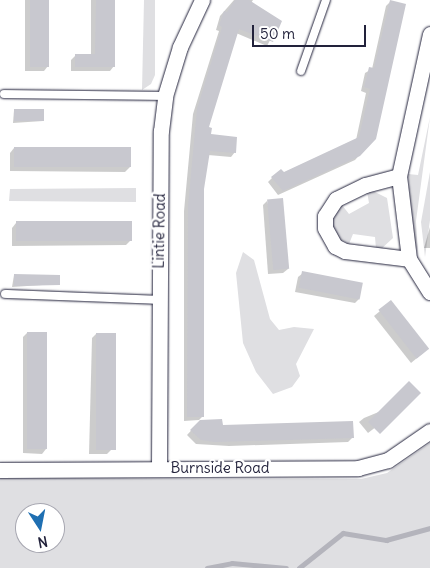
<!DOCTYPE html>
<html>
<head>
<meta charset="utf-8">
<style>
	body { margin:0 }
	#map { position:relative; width:430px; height:568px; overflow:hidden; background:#fff; font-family:Delius,sans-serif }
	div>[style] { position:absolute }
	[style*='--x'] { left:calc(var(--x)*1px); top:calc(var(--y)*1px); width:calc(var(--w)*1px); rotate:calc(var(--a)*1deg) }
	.green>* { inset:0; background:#dfdfe2 }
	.shadow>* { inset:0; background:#0003 }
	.stream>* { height:4.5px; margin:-2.25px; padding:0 2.25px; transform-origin:2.25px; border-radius:2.25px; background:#b4b4bc }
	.building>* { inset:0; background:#c8c8cf; transform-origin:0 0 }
	.roads { filter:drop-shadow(0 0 1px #22223b) drop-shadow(0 0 1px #22223b) }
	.lane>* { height:8px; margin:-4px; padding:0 4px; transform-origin:4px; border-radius:4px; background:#fff }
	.street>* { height:15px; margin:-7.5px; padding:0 7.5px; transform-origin:7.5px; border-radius:7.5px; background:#fff }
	span { translate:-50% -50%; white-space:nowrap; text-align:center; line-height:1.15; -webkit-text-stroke:5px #fff; paint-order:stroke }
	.street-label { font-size:15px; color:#22223b }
	.north { position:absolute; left:15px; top:503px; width:50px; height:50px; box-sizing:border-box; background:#fff; border:1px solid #a7a7b1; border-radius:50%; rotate:169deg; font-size:14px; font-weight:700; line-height:20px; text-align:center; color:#22223b }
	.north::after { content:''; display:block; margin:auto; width:18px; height:22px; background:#1f6fb2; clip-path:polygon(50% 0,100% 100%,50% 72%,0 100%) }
	.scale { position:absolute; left:252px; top:25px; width:114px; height:22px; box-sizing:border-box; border:2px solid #22223b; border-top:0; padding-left:6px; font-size:15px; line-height:18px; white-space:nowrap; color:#22223b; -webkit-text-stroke:4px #fff; paint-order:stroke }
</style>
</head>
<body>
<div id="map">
	<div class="green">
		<div style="clip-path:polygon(144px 0,155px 0,155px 75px,151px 84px,142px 90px)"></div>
		<div style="clip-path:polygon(430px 117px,416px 221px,418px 255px,412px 230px,408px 174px,418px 175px)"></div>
		<div style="clip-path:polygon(430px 172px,430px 220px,425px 257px,421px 222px)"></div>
		<div style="clip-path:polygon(136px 188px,136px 202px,9px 201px,10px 189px)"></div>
		<div style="clip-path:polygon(373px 191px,387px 198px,393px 238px,380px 250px,376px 249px,375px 237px,353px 234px,349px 244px,338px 238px,332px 228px,334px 215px,342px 205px,349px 214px,369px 203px,367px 192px)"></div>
		<div style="clip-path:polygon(243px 252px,254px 260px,270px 319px,279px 330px,294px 327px,314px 329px,296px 364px,300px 376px,292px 387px,273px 394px,256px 372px,243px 343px,236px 273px)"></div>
		<div style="clip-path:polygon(evenodd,430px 443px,430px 568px,0 568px,0 478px,361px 479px,387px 473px,430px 443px,25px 513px,55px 513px,55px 543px,25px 543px,25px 513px)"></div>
	</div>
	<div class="shadow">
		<div style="clip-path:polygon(25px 0,48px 0,48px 66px,44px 71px,25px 71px)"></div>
		<div style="clip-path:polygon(91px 0,114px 0,114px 66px,110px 71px,71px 71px,71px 60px,75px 56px,91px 55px)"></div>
		<div style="clip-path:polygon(234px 0,253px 0,251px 3px,280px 21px,267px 46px,236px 33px,207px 129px,210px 135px,235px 152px,231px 157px,208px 155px,203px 189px,203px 416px,199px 420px,184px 421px,184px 211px,193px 114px,219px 31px,216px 30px,220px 16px)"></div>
		<div style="clip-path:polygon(390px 2px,375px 138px,355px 160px,278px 195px,268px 182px,272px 178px,356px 140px,366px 93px,361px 91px,365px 73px,372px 69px,386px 6px)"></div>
		<div style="clip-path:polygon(14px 110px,43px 121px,13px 123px)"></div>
		<div style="clip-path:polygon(14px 148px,130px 167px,125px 172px,10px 171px,10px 153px)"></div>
		<div style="clip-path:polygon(267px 201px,288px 269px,283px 273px,268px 274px,263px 205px)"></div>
		<div style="clip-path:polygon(16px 223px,131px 240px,126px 245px,12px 246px,12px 228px)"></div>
		<div style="clip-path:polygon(430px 227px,430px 248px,424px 248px)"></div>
		<div style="clip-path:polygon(303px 273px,359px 299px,355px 303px,295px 292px,298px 277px)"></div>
		<div style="clip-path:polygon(14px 275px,58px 284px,12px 287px)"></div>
		<div style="clip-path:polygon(391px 302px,423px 353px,411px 363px,374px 316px)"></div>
		<div style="clip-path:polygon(27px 333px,46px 449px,42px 454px,23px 453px,23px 337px)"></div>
		<div style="clip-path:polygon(96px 334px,112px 449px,107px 454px,89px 454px,92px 338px)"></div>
		<div style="clip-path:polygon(415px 397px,368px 433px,359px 422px,364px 418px)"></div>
		<div style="clip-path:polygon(200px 421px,221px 427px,353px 437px,348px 442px,229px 446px,196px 444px,187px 435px)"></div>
	</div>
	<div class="stream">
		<div style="--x:207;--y:568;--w:25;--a:-11"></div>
		<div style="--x:232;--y:563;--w:54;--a:5.3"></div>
		<div style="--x:299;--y:568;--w:56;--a:-38.5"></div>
		<div style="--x:343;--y:533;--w:44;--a:9.2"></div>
		<div style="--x:386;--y:540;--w:46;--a:-15.3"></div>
	</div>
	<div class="building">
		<div style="left:30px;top:0;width:19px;height:67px"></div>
		<div style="clip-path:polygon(96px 0,115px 0,115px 67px,75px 67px,75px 54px,95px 54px)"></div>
		<div style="clip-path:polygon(235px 0,249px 0,282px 21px,273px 42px,239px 29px,209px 127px,212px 128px,211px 134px,237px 137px,236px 153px,210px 151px,204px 189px,204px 417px,187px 417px,188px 206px,197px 109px,222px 27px,219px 25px,224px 11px,227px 12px)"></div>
		<div style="clip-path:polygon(390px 0,406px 4px,376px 139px,360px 156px,283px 191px,271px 177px,281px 169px,284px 172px,359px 137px,370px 89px,364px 87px,369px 67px,374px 68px)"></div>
		<div style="left:14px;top:109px;width:30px;height:12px"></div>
		<div style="left:14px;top:147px;width:117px;height:20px"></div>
		<div style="left:283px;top:198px;width:71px;height:16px;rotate:85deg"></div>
		<div style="left:132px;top:221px;width:20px;height:116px;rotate:90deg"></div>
		<div style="left:302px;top:271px;width:62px;height:17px;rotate:11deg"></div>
		<div style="clip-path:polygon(14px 274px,60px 275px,60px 285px,14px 286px)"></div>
		<div style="left:391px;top:300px;width:62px;height:16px;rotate:52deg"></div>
		<div style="left:27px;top:332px;width:20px;height:117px"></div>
		<div style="left:96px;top:333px;width:20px;height:117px"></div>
		<div style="left:409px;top:381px;width:17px;height:58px;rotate:45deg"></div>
		<div style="clip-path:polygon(222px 419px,223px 425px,353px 421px,354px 438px,215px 442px,201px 440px,190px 430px,200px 420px)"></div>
	</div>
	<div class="roads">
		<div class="lane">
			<div style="--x:301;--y:71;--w:75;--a:-70.6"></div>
			<div style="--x:4;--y:94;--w:161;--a:0.7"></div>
			<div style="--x:5;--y:294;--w:153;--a:2.2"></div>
		</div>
		<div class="street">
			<div style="--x:430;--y:34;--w:145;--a:102.3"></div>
			<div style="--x:399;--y:176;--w:84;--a:83.1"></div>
			<div style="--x:409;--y:259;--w:39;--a:58"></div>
			<div style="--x:399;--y:176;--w:35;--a:165"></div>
			<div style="--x:365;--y:185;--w:32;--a:154"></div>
			<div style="--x:336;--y:199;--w:20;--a:123"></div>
			<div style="--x:325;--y:216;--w:12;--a:90"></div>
			<div style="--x:325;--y:228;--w:21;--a:61"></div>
			<div style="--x:335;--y:246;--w:11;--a:27"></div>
			<div style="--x:345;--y:251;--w:64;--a:7.1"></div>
			<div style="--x:159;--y:469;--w:338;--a:-89.7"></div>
			<div style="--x:161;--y:131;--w:35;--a:-83"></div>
			<div style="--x:165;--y:96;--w:51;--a:-73"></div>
			<div style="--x:180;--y:47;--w:52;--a:-64.9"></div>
			<div style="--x:0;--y:470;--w:358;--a:-0.3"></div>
			<div style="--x:358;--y:468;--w:31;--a:-15"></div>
			<div style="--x:388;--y:460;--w:51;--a:-34.6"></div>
		</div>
	</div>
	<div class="street-label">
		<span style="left:159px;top:231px;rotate:-89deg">Lintie Road</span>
		<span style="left:220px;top:468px">Burnside Road</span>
	</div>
	<div class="north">N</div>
	<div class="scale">50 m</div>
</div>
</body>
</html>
